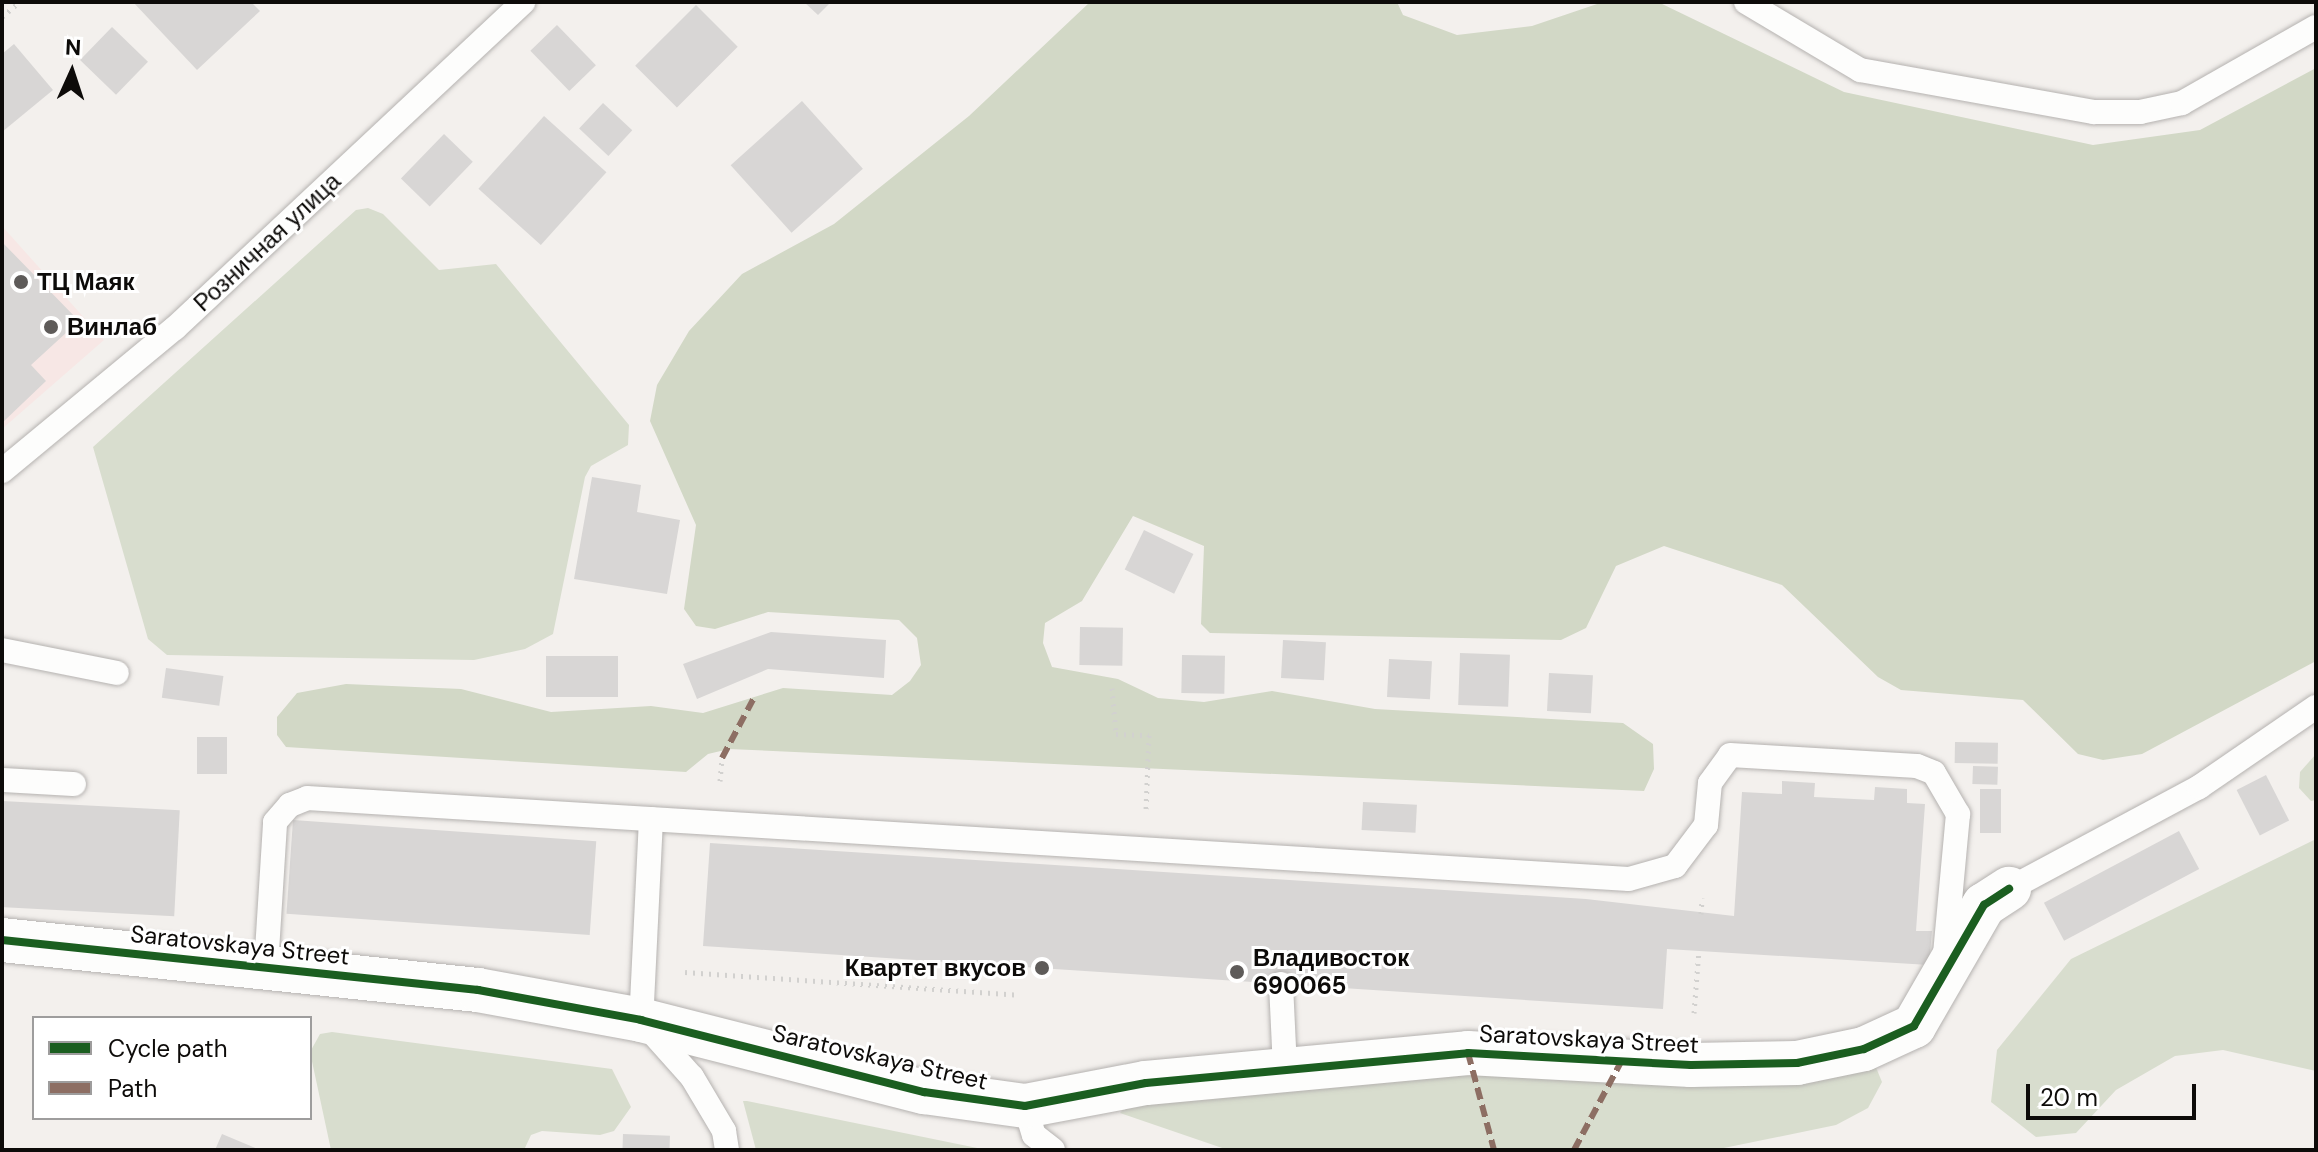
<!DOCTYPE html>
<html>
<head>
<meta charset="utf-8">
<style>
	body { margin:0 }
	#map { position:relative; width:2318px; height:1152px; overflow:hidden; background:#f3f0ed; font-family:"DM Sans",sans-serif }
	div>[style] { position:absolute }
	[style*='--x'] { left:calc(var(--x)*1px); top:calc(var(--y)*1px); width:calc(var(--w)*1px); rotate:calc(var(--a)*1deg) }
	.commercial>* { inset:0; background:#f7e7e5 }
	.green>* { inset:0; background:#d8ddce }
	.forest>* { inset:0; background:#d2d8c6 }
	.building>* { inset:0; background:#d8d6d5; transform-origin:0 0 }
	.path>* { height:5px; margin-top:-2.5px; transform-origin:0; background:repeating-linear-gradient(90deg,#d2d1cf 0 2px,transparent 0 8px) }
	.roads { filter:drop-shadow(0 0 2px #b5b2b0) drop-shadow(0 0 2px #b5b2b0) }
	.lane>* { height:24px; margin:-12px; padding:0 12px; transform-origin:12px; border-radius:12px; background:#fdfdfc }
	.street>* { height:44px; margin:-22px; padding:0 22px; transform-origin:22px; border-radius:22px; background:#fdfdfc }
	.quiet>* { height:6px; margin-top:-3px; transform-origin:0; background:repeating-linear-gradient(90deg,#8d6e63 0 12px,transparent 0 18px) }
	.cycleway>* { height:8px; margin:-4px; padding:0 4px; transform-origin:4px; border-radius:4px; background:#1b5e20 }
	.dots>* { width:22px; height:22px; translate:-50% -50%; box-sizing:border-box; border:4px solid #fff; border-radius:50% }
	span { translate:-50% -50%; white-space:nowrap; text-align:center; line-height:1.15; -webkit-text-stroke:6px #fff; paint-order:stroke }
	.street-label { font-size:24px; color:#0d0b09 }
	.poi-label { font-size:24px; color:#0d0b09; font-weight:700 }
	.left { translate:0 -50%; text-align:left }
	.right { translate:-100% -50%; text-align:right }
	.frame { position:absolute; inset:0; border:4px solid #0d0b09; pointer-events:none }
	.legend { position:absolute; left:32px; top:1016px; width:280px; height:104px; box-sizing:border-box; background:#fff; border:2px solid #9e9d9d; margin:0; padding:10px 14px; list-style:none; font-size:24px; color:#0d0b09 }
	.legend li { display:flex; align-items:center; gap:16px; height:40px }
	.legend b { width:40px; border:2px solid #9e9d9d }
	.north { position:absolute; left:32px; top:32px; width:80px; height:80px; -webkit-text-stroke:6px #fff; paint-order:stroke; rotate:3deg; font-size:22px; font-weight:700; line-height:32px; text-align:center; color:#0d0b09 }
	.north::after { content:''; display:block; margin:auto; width:28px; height:36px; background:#0d0b09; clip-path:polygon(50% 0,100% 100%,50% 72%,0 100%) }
	.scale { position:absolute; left:2026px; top:1084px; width:170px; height:36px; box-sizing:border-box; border:4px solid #0d0b09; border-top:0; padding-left:10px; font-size:24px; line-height:28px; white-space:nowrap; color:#0d0b09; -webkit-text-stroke:6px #fff; paint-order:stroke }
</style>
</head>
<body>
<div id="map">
	<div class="commercial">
		<div style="clip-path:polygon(2px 226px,104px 340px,2px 429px)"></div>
	</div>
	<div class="green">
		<div style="clip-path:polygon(368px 208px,383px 214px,439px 270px,496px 264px,629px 425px,628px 445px,591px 466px,585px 477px,553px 634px,525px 649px,474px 660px,167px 655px,148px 639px,93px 447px,356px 210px)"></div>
		<div style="clip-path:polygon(2316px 754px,2316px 800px,2311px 801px,2299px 788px,2300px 772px)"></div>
		<div style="clip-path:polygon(2316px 839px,2316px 1071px,2223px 1050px,2175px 1056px,2116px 1090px,2076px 1133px,2036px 1137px,1991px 1102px,1997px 1050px,2071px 959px)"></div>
		<div style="clip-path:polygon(332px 1032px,612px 1069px,631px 1107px,614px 1131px,600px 1135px,542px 1131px,531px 1135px,524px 1150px,331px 1150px,310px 1052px,320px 1034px)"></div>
		<div style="clip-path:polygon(1875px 1065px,1882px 1082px,1868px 1108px,1836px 1125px,1714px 1150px,1228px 1150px,1120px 1113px,1127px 1105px,1468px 1070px)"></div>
		<div style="clip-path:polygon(743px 1101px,747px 1101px,987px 1150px,756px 1150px)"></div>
	</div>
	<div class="forest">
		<div style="clip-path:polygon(1090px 2px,1397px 2px,1403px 15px,1457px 35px,1532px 26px,1603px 2px,1658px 2px,1844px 92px,2093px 145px,2200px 130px,2316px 68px,2316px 661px,2142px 754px,2103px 760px,2078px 754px,2023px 700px,1901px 690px,1878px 677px,1782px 585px,1664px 546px,1616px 566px,1586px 628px,1561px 640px,1210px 633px,1201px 624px,1204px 546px,1133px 516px,1082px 601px,1045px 623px,1043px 643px,1052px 667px,1118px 679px,1158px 698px,1204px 702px,1272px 691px,1375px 709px,1623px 723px,1653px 744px,1654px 769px,1644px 791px,729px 749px,708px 754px,686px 772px,286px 747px,277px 735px,277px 717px,297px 693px,346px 684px,461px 689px,551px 712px,651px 706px,703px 713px,783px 688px,892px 695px,910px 681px,921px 665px,917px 638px,899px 620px,768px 612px,715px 629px,696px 626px,684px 609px,696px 525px,650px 421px,657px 385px,689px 331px,742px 274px,834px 224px,969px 116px)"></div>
	</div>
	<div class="building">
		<div style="clip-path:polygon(133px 2px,251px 2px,260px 11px,197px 70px)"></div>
		<div style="clip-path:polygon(804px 2px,831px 2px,818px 15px)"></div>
		<div style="left:696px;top:5px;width:59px;height:86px;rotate:45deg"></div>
		<div style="left:557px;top:25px;width:56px;height:37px;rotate:46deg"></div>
		<div style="left:112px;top:27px;width:50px;height:46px;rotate:44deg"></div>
		<div style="clip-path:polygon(14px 44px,53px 90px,2px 132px,2px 54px)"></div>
		<div style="left:802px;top:101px;width:91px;height:96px;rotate:48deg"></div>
		<div style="left:603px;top:103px;width:40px;height:35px;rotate:43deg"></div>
		<div style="left:544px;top:116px;width:84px;height:98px;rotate:42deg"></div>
		<div style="left:444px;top:134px;width:40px;height:62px;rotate:44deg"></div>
		<div style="clip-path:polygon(2px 242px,79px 321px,31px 365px,46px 381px,2px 423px)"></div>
		<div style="clip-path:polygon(592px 477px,641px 485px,637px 512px,680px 520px,667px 594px,574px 579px)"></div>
		<div style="left:1144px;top:530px;width:55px;height:44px;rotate:26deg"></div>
		<div style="left:1080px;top:627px;width:43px;height:38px;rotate:1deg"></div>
		<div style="clip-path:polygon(771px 632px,886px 640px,884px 678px,768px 669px,697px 699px,683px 664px)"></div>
		<div style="left:1283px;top:640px;width:43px;height:38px;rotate:3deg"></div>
		<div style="left:1460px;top:653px;width:50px;height:52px;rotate:2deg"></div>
		<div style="left:1182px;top:655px;width:43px;height:38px;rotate:1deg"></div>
		<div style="left:546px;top:656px;width:72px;height:41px"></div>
		<div style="left:1389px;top:659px;width:43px;height:38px;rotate:3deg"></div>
		<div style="left:166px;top:668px;width:58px;height:30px;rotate:8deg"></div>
		<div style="left:1549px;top:673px;width:44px;height:38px;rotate:3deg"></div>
		<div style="left:197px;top:737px;width:30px;height:37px"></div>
		<div style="left:1955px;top:742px;width:43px;height:21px;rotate:1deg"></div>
		<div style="left:1973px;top:766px;width:25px;height:18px;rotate:2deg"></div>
		<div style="left:2266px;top:775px;width:51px;height:33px;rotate:63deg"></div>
		<div style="clip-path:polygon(1782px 781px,1815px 783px,1814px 797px,1874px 800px,1875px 787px,1907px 789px,1907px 803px,1925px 804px,1916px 931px,1932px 931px,1929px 965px,1667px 949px,1663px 1009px,703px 946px,710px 843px,1586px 899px,1734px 916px,1742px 792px,1782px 794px)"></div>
		<div style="left:1980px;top:789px;width:21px;height:44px"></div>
		<div style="left:2px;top:801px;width:178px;height:106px;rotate:3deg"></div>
		<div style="left:1363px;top:802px;width:54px;height:28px;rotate:3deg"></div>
		<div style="left:293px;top:820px;width:304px;height:94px;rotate:4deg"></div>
		<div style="left:2179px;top:831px;width:43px;height:153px;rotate:62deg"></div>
		<div style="clip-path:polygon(222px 1134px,260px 1150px,215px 1150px)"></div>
		<div style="left:623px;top:1134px;width:47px;height:16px;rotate:2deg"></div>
	</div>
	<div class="path">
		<div style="--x:2;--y:17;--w:23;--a:-41"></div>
		<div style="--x:1112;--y:688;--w:46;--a:85"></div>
		<div style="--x:1116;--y:734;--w:33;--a:2"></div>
		<div style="--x:1149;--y:735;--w:74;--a:92.3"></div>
		<div style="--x:720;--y:781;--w:23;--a:-85"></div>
		<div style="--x:1701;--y:914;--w:16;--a:-86"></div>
		<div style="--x:685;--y:972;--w:335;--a:3.9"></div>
		<div style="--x:1694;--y:1013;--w:63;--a:-85.5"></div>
	</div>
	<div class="roads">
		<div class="lane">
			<div style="--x:1746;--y:2;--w:133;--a:30.8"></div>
			<div style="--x:1860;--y:70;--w:238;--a:10.2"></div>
			<div style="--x:2094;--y:112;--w:46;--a:0"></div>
			<div style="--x:2140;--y:112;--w:43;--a:-12.1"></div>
			<div style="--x:2182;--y:103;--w:154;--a:-29.6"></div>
			<div style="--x:2;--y:471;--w:224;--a:-39.6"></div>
			<div style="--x:175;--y:328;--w:477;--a:-43.1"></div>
			<div style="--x:2;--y:650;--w:117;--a:11.3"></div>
			<div style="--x:2;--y:780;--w:72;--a:3.2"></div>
			<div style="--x:651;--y:819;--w:201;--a:92.8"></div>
			<div style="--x:641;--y:1020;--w:76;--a:48.2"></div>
			<div style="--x:692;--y:1077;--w:63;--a:59.3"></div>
			<div style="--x:724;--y:1131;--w:19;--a:81"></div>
			<div style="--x:2009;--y:889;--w:216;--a:-28.2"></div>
			<div style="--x:2199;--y:787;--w:142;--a:-34.4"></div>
			<div style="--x:266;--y:967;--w:145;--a:-86.4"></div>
			<div style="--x:275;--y:822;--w:23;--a:-49"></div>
			<div style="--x:290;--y:805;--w:18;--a:-22"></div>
			<div style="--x:307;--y:798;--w:1324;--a:3.51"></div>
			<div style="--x:1629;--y:879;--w:48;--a:-15.8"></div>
			<div style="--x:1675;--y:866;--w:51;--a:-52.9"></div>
			<div style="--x:1706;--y:825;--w:42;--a:-84.6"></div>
			<div style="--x:1710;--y:783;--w:34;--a:-54"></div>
			<div style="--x:1730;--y:755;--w:187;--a:3.4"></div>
			<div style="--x:1917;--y:766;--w:18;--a:22"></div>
			<div style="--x:1934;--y:773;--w:48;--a:59.7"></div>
			<div style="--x:1958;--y:814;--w:142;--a:95.3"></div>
			<div style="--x:1281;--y:984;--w:86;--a:87.3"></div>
			<div style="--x:1025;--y:1106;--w:30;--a:73"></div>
			<div style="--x:1034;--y:1135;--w:24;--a:38"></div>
		</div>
		<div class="street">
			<div style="--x:2;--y:940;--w:479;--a:6"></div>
			<div style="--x:478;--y:990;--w:166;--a:10.4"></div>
			<div style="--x:641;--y:1020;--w:292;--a:14.3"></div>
			<div style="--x:924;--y:1092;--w:102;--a:7.9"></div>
			<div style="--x:1025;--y:1106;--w:123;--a:-10.8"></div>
			<div style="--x:1146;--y:1083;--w:323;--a:-5.3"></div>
			<div style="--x:1468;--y:1053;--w:223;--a:3.1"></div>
			<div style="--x:1691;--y:1065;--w:106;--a:-1.1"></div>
			<div style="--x:1797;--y:1063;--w:68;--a:-11.8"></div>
			<div style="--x:1864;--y:1049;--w:55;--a:-24.7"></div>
			<div style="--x:1914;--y:1026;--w:140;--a:-60"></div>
			<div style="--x:1984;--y:905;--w:30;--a:-33"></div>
		</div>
	</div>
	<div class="quiet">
		<div style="--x:722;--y:758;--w:70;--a:-62"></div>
		<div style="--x:1468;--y:1053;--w:100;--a:75"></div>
		<div style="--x:1574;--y:1150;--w:100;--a:-61.9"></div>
	</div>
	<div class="cycleway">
		<div style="--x:2;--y:940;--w:479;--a:6"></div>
		<div style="--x:478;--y:990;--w:166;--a:10.4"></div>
		<div style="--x:641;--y:1020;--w:292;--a:14.3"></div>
		<div style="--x:924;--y:1092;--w:102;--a:7.9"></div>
		<div style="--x:1025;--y:1106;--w:123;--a:-10.8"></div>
		<div style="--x:1146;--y:1083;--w:323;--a:-5.3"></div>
		<div style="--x:1468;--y:1053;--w:223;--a:3.1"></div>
		<div style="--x:1691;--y:1065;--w:106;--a:-1.1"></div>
		<div style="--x:1797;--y:1063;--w:68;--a:-11.8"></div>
		<div style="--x:1864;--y:1049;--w:55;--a:-24.7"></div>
		<div style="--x:1914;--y:1026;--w:140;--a:-60"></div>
		<div style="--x:1984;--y:905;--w:30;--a:-33"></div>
	</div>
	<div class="dots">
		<div style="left:21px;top:282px;background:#5e5b59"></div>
		<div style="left:51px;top:327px;background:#5e5b59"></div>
		<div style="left:1042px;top:968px;background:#5e5b59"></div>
		<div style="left:1237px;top:972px;background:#5e5b59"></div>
	</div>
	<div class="street-label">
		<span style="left:267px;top:242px;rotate:-43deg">Розничная улица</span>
		<span style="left:240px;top:945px;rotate:6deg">Saratovskaya Street</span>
		<span style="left:1589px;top:1039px;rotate:3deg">Saratovskaya Street</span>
		<span style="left:880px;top:1057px;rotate:13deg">Saratovskaya Street</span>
	</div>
	<div class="poi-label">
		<span class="left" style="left:37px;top:282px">ТЦ Маяк</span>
		<span class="left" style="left:67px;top:327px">Винлаб</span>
		<span class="left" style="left:1253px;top:972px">Владивосток<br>690065</span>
		<span class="right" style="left:1026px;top:968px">Квартет вкусов</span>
	</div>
	<div class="frame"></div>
	<ul class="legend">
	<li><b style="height:10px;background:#1b5e20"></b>Cycle path</li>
	<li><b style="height:10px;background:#8d6e63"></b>Path</li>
	</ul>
	<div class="north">N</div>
	<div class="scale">20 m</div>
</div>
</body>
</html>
